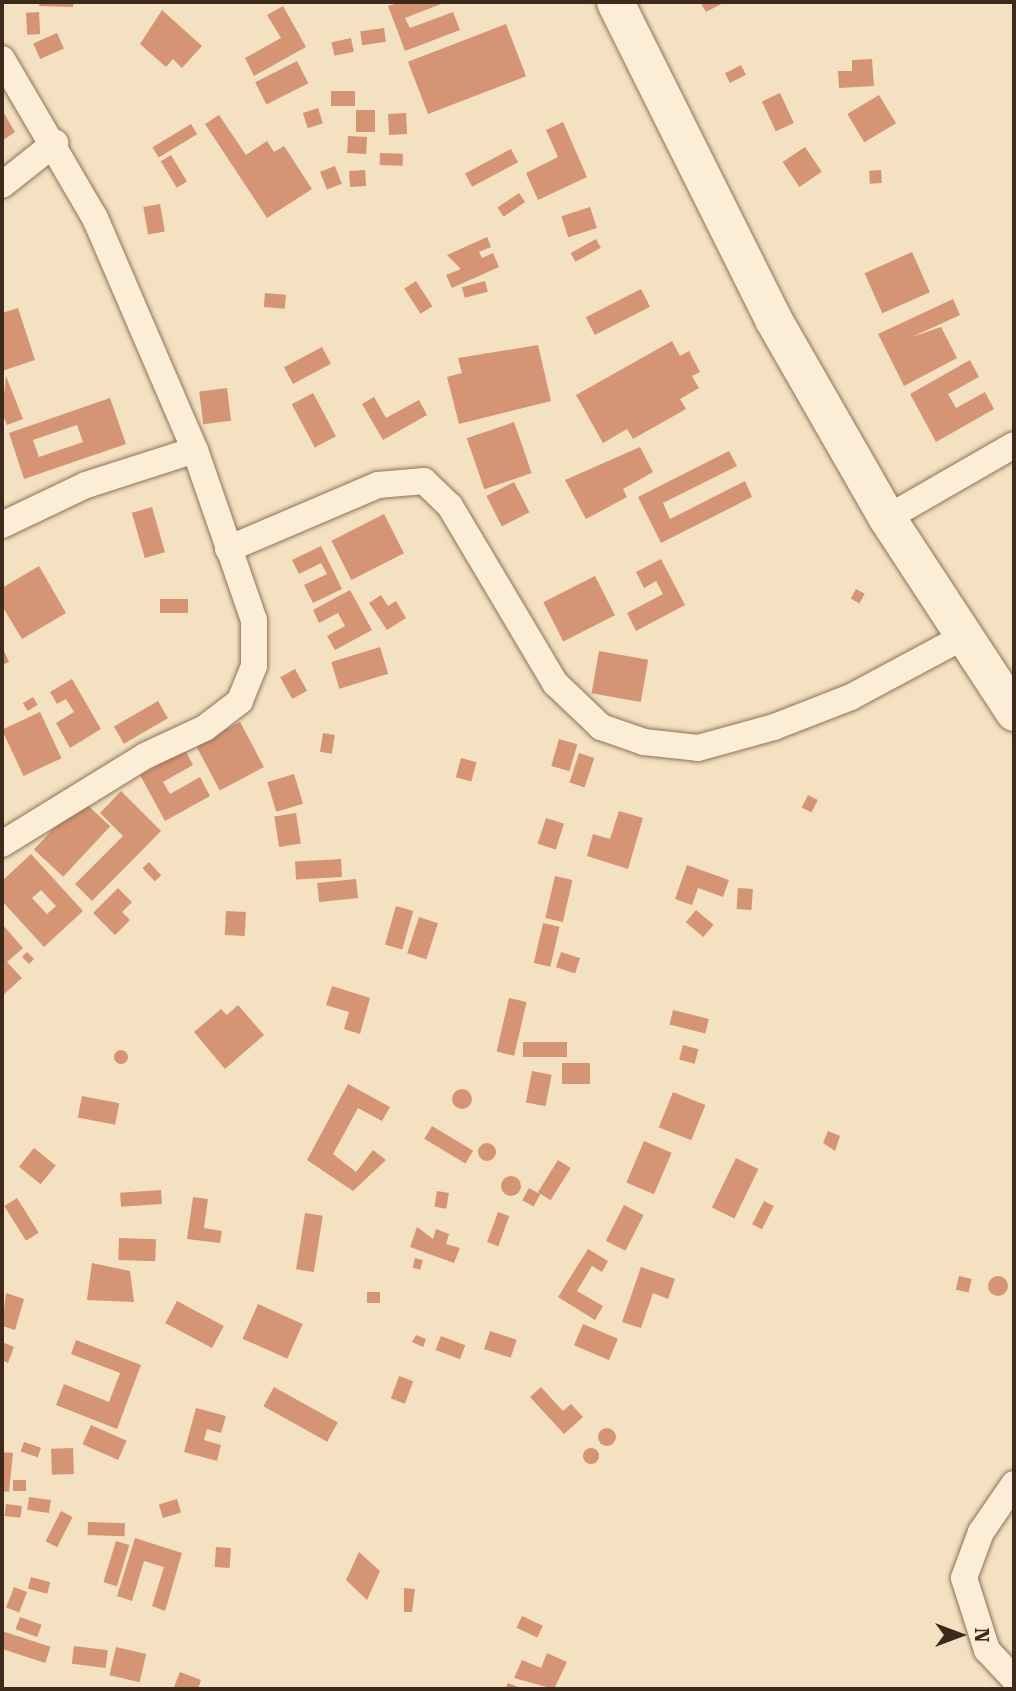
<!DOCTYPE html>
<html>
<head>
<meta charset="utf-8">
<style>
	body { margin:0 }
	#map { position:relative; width:1016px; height:1691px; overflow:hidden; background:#f3e1c2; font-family:"Roboto Serif",serif }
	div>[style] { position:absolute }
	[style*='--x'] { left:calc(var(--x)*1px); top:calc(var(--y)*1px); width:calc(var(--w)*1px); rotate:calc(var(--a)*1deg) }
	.building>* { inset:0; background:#d59574; transform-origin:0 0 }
	.round { border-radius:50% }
	.roads { filter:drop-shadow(0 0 2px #8f7157) drop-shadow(0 0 2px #8f7157) }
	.minor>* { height:26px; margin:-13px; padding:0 13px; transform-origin:13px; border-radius:13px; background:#fceed6 }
	.secondary>* { height:37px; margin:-18.5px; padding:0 18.5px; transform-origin:18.5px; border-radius:18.5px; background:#fceed6 }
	span { translate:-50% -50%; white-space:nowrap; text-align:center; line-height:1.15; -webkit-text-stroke:6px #f9ebd3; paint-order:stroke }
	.frame { position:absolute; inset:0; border:4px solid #3d2a1d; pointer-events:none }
	.north { position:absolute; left:925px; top:1600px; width:70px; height:70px; -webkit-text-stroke:5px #f9ebd3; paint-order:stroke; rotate:90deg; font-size:19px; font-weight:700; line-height:28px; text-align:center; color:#3d2a1d }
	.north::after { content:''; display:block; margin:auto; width:24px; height:32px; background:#3d2a1d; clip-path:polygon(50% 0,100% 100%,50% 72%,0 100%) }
</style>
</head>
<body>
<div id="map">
	<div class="building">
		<div style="clip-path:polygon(40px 2px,73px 2px,73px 7px,39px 6px)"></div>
		<div style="clip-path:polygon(401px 2px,446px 2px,405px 18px,410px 28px,453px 12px,460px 30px,405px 51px,388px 6px)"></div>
		<div style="clip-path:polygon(700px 2px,725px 2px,706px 12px)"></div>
		<div style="clip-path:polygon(283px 6px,306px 47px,254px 76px,245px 58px,281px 38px,267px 15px)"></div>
		<div style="clip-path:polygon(162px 10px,202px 46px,182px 68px,173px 59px,166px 67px,140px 44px)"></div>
		<div style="left:39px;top:12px;width:22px;height:13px;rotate:87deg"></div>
		<div style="left:506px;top:24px;width:56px;height:105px;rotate:69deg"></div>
		<div style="left:384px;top:28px;width:14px;height:24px;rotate:82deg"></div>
		<div style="left:57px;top:33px;width:17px;height:26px;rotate:66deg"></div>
		<div style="left:351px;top:38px;width:14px;height:20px;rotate:78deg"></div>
		<div style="clip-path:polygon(872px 59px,874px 86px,839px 88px,838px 71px,852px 71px,852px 60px)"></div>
		<div style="left:297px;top:61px;width:25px;height:47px;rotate:63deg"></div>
		<div style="left:741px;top:65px;width:11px;height:18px;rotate:63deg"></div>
		<div style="left:331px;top:91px;width:24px;height:15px"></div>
		<div style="left:780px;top:93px;width:33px;height:20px;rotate:65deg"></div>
		<div style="left:879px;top:95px;width:33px;height:37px;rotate:59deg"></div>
		<div style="left:318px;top:108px;width:16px;height:16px;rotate:72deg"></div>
		<div style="clip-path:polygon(2px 110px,15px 132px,2px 141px)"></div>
		<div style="left:375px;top:110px;width:22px;height:19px;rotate:90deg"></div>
		<div style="left:406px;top:113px;width:21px;height:18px;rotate:87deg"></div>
		<div style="clip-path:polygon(219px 115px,246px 155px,267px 141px,274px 152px,284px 146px,312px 189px,267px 218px,205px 124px)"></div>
		<div style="clip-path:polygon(563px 122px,587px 177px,538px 200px,526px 173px,558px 157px,546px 130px)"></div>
		<div style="left:191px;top:124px;width:12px;height:45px;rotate:59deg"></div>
		<div style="left:348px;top:136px;width:19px;height:17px;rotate:3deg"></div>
		<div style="left:805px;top:147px;width:30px;height:27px;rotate:56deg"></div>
		<div style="left:511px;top:149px;width:15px;height:52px;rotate:62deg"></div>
		<div style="left:380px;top:153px;width:23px;height:12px;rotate:2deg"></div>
		<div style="left:171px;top:155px;width:31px;height:12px;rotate:59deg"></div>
		<div style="left:335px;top:166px;width:19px;height:16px;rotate:69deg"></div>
		<div style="left:365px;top:170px;width:16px;height:16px;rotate:86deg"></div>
		<div style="left:881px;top:170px;width:13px;height:12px;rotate:86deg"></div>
		<div style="left:519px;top:193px;width:11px;height:26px;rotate:56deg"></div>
		<div style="left:160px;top:204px;width:28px;height:17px;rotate:80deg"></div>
		<div style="left:590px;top:207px;width:22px;height:30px;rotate:72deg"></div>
		<div style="clip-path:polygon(487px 237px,491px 247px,479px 252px,482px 258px,493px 253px,499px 267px,452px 288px,446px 275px,461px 269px,447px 255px)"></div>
		<div style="left:596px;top:239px;width:10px;height:29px;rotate:61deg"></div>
		<div style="left:912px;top:252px;width:44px;height:52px;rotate:66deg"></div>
		<div style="left:416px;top:281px;width:30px;height:14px;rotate:57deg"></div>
		<div style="left:485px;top:281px;width:11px;height:24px;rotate:75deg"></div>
		<div style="left:641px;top:289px;width:20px;height:62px;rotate:63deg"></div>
		<div style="left:265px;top:293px;width:21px;height:14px;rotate:5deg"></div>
		<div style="clip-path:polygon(953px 299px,960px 315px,912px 337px,941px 327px,957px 358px,904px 386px,878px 334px)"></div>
		<div style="clip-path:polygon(18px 308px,35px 360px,2px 371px,2px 313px)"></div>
		<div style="clip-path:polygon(672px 341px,680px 356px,689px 351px,700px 372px,692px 376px,699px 388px,680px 399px,686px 409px,633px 439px,627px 429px,603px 443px,576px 395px)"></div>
		<div style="clip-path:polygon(538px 345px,551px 401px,459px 424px,447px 377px,462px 373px,458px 358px)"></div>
		<div style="left:322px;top:347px;width:19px;height:43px;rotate:62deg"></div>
		<div style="clip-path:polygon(970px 360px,979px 377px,948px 394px,956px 408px,985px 392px,994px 409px,936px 442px,910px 394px)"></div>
		<div style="clip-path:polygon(6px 376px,23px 419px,7px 425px,2px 413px)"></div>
		<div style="left:227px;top:388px;width:33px;height:28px;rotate:83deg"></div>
		<div style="left:313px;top:393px;width:49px;height:24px;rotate:62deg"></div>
		<div style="clip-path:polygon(374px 397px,386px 418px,419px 400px,427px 415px,383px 440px,362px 404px)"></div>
		<div style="clip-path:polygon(evenodd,110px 398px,126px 444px,24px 479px,9px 433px,110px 398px,77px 425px,83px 442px,39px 457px,33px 440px,77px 425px)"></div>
		<div style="left:514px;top:422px;width:54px;height:50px;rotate:71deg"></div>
		<div style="clip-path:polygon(640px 447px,653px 472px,623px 489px,627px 497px,586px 519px,565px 480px)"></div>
		<div style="clip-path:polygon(729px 451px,737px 466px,663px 503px,670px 519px,745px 481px,752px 497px,661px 543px,638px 497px)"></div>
		<div style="left:514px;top:482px;width:34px;height:31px;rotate:63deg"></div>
		<div style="left:152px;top:507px;width:47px;height:21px;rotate:74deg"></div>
		<div style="left:384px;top:514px;width:44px;height:59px;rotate:63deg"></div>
		<div style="clip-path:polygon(321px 546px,342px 589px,313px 603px,304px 585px,327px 574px,321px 563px,299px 574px,292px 560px)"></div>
		<div style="clip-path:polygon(661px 559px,685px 605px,636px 631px,627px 613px,663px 594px,656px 581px,644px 588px,636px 572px)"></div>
		<div style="clip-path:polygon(39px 566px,66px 613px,22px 639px,2px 606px,2px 588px)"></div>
		<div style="left:595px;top:576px;width:44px;height:58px;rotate:63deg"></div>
		<div style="left:856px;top:589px;width:10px;height:11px;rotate:29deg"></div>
		<div style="clip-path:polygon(350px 590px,372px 630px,335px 650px,327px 636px,345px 626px,338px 613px,319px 623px,313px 610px)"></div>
		<div style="clip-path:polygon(381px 595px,388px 606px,396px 601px,406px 618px,387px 630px,369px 603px)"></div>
		<div style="left:160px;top:599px;width:28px;height:14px"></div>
		<div style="clip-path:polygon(2px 646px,9px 662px,2px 665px)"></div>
		<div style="left:380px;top:647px;width:28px;height:51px;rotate:73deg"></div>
		<div style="left:599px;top:651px;width:50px;height:43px;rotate:10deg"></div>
		<div style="left:295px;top:669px;width:25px;height:17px;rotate:61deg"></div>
		<div style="clip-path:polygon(72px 679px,101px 729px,70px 748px,56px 723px,74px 712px,66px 699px,57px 704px,50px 692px)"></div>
		<div style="left:33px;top:697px;width:9px;height:12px;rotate:58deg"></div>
		<div style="left:158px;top:701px;width:20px;height:51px;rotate:60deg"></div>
		<div style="left:40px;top:712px;width:51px;height:42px;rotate:65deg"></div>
		<div style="left:240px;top:722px;width:51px;height:50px;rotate:62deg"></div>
		<div style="left:323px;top:733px;width:12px;height:19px;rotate:9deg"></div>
		<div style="left:559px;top:739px;width:19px;height:28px;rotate:16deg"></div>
		<div style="clip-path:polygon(185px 750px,193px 765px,163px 782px,170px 794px,200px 777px,210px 796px,165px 821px,140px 775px)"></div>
		<div style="left:579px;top:753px;width:16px;height:31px;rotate:18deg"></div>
		<div style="left:461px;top:758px;width:16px;height:20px;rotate:15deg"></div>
		<div style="left:294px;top:774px;width:31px;height:28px;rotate:73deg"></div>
		<div style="clip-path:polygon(121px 791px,161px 831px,92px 901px,75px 884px,123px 836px,100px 813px)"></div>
		<div style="left:808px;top:795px;width:11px;height:14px;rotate:27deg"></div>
		<div style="left:81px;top:799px;width:40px;height:69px;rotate:43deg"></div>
		<div style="clip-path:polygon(619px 811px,643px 818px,628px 869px,587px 856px,593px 834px,610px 839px)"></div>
		<div style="left:296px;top:813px;width:31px;height:22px;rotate:81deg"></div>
		<div style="left:546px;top:818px;width:19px;height:27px;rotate:18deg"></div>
		<div style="clip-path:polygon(evenodd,31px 854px,83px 911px,44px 947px,2px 901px,2px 881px,31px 854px,41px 890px,56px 906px,47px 914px,32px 898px,41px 890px)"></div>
		<div style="left:341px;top:859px;width:18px;height:46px;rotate:87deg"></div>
		<div style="left:149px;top:862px;width:18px;height:9px;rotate:47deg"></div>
		<div style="clip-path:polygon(687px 865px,729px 880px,723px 897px,698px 888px,692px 905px,675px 899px)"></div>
		<div style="left:555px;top:876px;width:18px;height:43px;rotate:13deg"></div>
		<div style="left:356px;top:879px;width:19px;height:39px;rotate:84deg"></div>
		<div style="clip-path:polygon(118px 888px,132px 902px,122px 912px,130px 920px,115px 935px,93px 913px)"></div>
		<div style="left:738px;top:888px;width:15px;height:21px;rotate:4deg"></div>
		<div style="left:396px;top:906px;width:18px;height:40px;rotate:16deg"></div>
		<div style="left:696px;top:910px;width:23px;height:16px;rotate:40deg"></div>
		<div style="left:226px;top:911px;width:20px;height:24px;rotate:3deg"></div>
		<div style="left:419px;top:917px;width:20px;height:38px;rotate:18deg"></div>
		<div style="left:543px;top:923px;width:17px;height:41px;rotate:13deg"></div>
		<div style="clip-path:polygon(2px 924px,23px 948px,7px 962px,22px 978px,2px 996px)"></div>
		<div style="left:27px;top:952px;width:10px;height:7px;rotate:45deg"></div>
		<div style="left:561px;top:952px;width:20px;height:16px;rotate:18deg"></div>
		<div style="clip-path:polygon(332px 986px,370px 998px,360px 1034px,344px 1029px,349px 1012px,326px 1005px)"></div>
		<div style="left:509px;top:998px;width:18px;height:55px;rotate:13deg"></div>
		<div style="clip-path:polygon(238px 1005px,264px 1035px,225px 1069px,194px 1032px,221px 1009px,227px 1015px)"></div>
		<div style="left:673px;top:1010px;width:37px;height:15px;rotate:14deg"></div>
		<div style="left:567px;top:1042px;width:15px;height:44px;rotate:90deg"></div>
		<div style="left:683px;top:1045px;width:16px;height:15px;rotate:15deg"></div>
		<div class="round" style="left:114px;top:1050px;width:14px;height:14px"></div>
		<div style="left:562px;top:1063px;width:28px;height:21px"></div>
		<div style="left:532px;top:1071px;width:20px;height:32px;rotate:11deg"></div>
		<div style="clip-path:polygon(348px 1084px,390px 1107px,382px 1121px,358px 1108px,333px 1154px,356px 1172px,373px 1150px,386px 1160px,353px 1191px,307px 1160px)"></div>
		<div class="round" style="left:452px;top:1089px;width:20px;height:20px"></div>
		<div style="left:673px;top:1092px;width:35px;height:38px;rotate:22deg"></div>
		<div style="left:82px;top:1096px;width:38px;height:22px;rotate:11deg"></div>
		<div style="left:432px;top:1126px;width:48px;height:15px;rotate:31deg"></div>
		<div style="clip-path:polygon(828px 1131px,840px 1136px,835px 1151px,823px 1143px)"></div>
		<div style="left:644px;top:1141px;width:30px;height:45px;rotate:23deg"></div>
		<div class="round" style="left:478px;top:1143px;width:18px;height:18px"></div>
		<div style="left:34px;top:1148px;width:28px;height:24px;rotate:39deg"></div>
		<div style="left:736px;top:1158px;width:25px;height:55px;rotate:26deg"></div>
		<div style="left:558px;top:1160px;width:15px;height:38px;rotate:32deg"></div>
		<div class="round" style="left:501px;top:1176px;width:20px;height:20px"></div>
		<div style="left:529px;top:1188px;width:13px;height:14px;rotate:29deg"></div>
		<div style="left:161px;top:1190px;width:14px;height:41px;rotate:86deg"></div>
		<div style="left:437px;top:1191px;width:12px;height:16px;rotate:9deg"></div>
		<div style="clip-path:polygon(193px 1197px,208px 1199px,204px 1228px,222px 1231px,220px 1243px,187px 1239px)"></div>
		<div style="left:17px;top:1198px;width:41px;height:15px;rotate:58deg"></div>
		<div style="left:764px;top:1201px;width:11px;height:26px;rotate:27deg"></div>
		<div style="left:624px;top:1205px;width:22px;height:40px;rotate:27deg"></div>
		<div style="left:498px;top:1212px;width:12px;height:32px;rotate:20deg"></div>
		<div style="left:305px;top:1213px;width:18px;height:57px;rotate:9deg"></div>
		<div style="clip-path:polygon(417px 1227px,433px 1239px,436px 1229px,449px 1234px,446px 1244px,460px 1248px,454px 1263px,410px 1247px)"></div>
		<div style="left:119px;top:1238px;width:37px;height:22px;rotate:2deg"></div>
		<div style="clip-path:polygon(588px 1249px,608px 1261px,602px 1272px,592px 1266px,577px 1291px,603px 1306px,595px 1320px,558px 1297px)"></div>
		<div style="left:415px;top:1258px;width:8px;height:10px;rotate:14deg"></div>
		<div style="clip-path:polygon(92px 1263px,130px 1271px,134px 1302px,87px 1300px)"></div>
		<div style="clip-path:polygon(641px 1267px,675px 1279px,668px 1299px,653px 1293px,641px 1328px,622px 1322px)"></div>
		<div style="left:959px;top:1276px;width:13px;height:14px;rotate:13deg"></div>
		<div class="round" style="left:988px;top:1276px;width:20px;height:20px"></div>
		<div style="left:367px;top:1292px;width:13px;height:11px"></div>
		<div style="clip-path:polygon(6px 1293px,24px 1299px,15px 1330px,2px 1326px)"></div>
		<div style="left:177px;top:1301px;width:53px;height:25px;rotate:28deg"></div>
		<div style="left:258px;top:1304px;width:49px;height:38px;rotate:24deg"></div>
		<div style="left:583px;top:1324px;width:38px;height:23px;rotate:23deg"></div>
		<div style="left:490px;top:1331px;width:28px;height:19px;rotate:18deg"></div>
		<div style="clip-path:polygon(416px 1335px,426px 1339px,423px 1347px,412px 1342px)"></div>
		<div style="left:441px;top:1336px;width:26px;height:15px;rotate:21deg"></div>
		<div style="clip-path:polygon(76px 1340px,141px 1365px,117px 1429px,56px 1405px,64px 1384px,109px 1402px,120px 1373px,71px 1354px)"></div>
		<div style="clip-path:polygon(2px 1342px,14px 1347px,8px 1363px,2px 1360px)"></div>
		<div style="left:399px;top:1376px;width:15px;height:24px;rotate:20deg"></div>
		<div style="left:274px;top:1387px;width:73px;height:22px;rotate:29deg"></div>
		<div style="clip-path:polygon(541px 1387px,563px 1411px,571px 1404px,583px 1417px,564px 1434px,530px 1397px)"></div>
		<div style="clip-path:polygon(196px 1408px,226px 1416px,221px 1433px,207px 1429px,204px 1440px,221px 1445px,217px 1461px,184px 1452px)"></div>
		<div style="left:91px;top:1425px;width:39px;height:21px;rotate:24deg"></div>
		<div class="round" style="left:598px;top:1428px;width:18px;height:18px"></div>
		<div style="left:24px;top:1442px;width:18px;height:10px;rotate:19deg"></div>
		<div class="round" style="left:583px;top:1448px;width:16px;height:16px"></div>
		<div style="left:73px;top:1448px;width:26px;height:22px;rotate:88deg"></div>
		<div style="clip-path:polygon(2px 1452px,13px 1453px,9px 1492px,2px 1491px)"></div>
		<div style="left:13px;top:1480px;width:13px;height:11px"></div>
		<div style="left:29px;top:1497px;width:22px;height:13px;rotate:8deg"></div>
		<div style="left:177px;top:1499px;width:14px;height:19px;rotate:73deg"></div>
		<div style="left:6px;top:1504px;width:16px;height:12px;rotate:7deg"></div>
		<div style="left:61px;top:1511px;width:13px;height:34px;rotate:27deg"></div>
		<div style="left:88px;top:1522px;width:37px;height:13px;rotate:2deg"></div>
		<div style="clip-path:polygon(135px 1538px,182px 1553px,165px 1611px,152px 1606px,164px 1567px,144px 1561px,132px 1601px,117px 1596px)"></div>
		<div style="left:116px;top:1541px;width:14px;height:43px;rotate:17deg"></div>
		<div style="left:216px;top:1547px;width:15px;height:20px;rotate:4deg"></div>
		<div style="clip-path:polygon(359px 1552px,380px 1571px,367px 1600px,346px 1580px)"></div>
		<div style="left:31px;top:1577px;width:20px;height:12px;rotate:15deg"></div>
		<div style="left:14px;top:1587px;width:14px;height:22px;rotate:21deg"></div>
		<div style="clip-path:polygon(404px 1588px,415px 1589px,412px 1612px,404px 1612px)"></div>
		<div style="left:522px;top:1616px;width:23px;height:13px;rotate:25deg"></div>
		<div style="left:20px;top:1617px;width:23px;height:13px;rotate:20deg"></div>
		<div style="left:2px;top:1631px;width:51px;height:17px;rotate:18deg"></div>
		<div style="left:74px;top:1646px;width:34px;height:18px;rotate:7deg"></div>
		<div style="left:116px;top:1647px;width:31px;height:29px;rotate:13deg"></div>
		<div style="clip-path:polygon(547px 1653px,567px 1662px,554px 1689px,514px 1678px,522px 1660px,541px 1668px)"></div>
		<div style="clip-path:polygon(180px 1672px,201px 1680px,198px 1689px,174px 1687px)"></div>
		<div style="clip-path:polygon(508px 1683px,523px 1689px,505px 1689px)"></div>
	</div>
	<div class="roads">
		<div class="minor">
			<div style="--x:2;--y:59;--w:184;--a:59.7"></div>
			<div style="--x:95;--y:218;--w:253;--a:66.7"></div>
			<div style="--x:195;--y:450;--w:180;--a:70.9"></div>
			<div style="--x:254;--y:620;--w:46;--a:90"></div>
			<div style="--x:254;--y:666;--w:38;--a:112"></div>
			<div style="--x:240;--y:701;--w:44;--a:142.4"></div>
			<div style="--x:205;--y:728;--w:66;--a:155"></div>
			<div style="--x:145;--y:756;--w:168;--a:148.4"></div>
			<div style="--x:2;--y:185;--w:68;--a:-38.4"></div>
			<div style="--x:887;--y:518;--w:146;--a:-29.9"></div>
			<div style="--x:2;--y:525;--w:93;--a:-25.5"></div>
			<div style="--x:86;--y:485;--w:114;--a:-17.8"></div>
			<div style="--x:228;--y:549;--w:163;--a:-23.1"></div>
			<div style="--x:378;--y:485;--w:46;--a:-5"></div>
			<div style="--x:424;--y:481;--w:36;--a:44"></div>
			<div style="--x:450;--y:506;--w:206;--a:59.3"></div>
			<div style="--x:555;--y:683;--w:64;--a:43.7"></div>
			<div style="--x:601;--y:727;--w:46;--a:19.2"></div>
			<div style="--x:644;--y:742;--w:54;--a:6.3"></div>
			<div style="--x:698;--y:748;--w:79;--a:-15.4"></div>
			<div style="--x:774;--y:727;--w:83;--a:-21.3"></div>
			<div style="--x:851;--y:697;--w:127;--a:-28.2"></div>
			<div style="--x:1014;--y:1484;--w:58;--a:124.5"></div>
			<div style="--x:981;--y:1532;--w:49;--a:110.3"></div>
			<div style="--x:964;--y:1578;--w:76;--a:72.3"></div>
			<div style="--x:987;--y:1650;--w:40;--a:47"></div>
		</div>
		<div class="secondary">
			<div style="--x:615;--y:2;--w:354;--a:63.5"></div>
			<div style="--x:773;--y:319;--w:229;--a:60.2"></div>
			<div style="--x:887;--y:518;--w:232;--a:56.8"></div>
		</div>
	</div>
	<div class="frame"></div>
	<div class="north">N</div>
</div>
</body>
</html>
